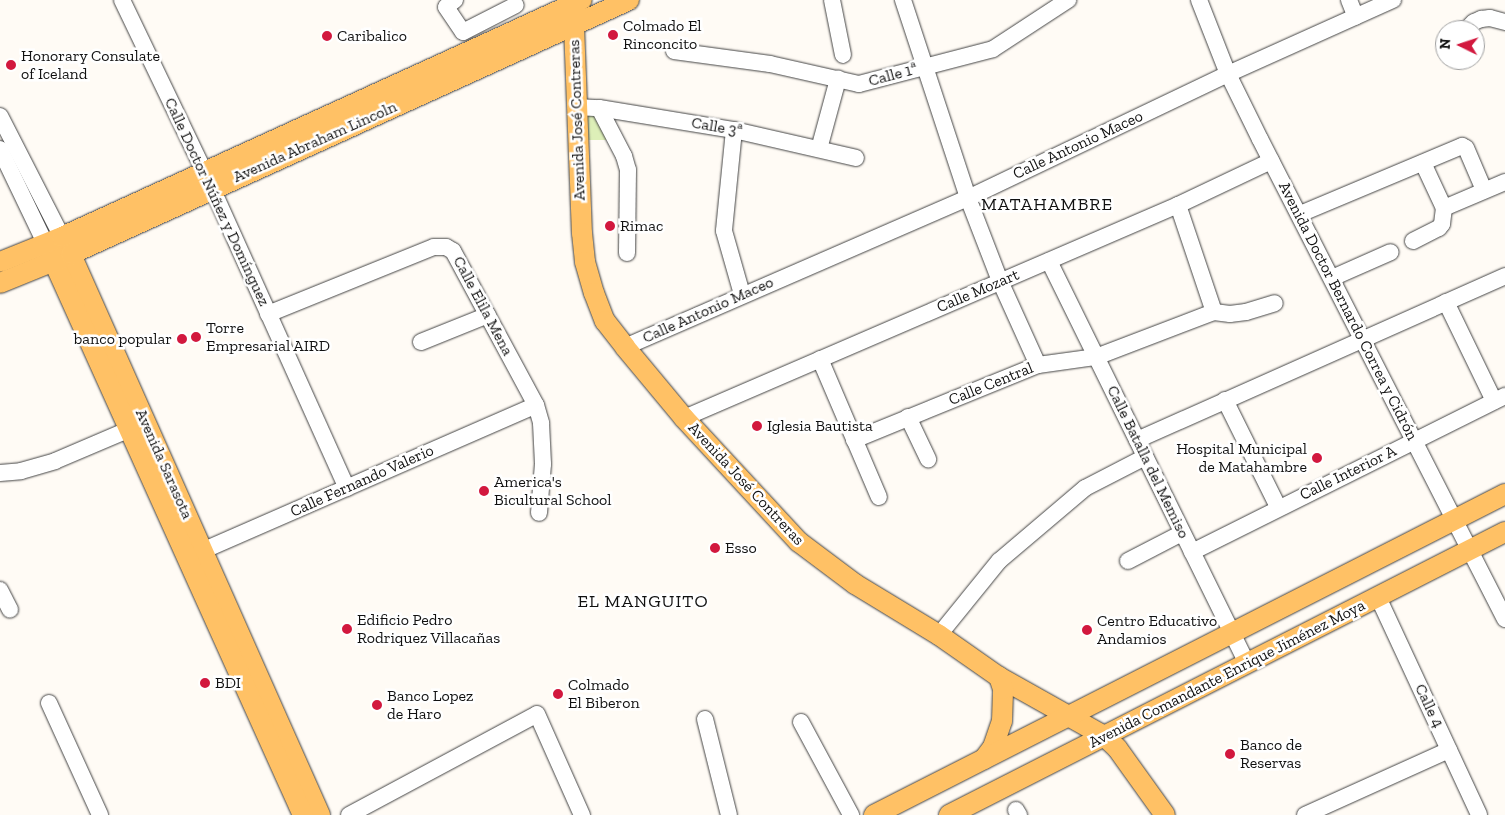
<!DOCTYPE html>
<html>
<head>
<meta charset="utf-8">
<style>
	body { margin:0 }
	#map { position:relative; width:1505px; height:815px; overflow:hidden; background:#fffbf5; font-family:"Zilla Slab",serif }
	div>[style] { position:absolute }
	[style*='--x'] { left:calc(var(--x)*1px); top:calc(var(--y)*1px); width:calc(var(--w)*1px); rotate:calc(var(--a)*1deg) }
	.green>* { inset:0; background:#ddefb8 }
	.roads { filter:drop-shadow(0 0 1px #444) drop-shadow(0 0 1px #444) }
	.minor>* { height:16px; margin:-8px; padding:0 8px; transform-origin:8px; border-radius:8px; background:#fff }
	.major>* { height:20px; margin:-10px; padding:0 10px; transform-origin:10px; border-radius:10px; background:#ffc165 }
	.dots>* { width:14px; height:14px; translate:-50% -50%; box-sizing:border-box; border:2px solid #fff; border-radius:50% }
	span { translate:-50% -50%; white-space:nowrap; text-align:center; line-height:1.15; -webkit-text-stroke:5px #fff; paint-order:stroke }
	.poi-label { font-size:16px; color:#111 }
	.left { translate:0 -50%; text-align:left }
	.right { translate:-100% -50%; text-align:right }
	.street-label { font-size:16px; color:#111 }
	.neighbourhood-label { font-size:18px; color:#111; letter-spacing:1px }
	.north { position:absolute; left:1435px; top:20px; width:50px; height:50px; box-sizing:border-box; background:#fff; border:1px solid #a0a0a0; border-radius:50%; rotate:274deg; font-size:14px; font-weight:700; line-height:20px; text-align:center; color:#111 }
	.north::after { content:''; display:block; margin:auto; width:18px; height:22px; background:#d2183e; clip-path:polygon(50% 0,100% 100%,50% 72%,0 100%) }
</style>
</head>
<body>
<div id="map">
	<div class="green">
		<div style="clip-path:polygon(596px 111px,610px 140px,585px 140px,584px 112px)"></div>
	</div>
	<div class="roads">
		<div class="minor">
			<div style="--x:122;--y:0;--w:208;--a:64.4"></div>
			<div style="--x:212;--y:188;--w:329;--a:65.8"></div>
			<div style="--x:455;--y:0;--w:11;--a:142"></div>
			<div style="--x:446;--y:7;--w:30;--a:56"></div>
			<div style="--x:463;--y:32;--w:59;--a:-27"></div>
			<div style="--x:832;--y:0;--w:56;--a:78.7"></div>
			<div style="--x:903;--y:0;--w:208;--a:71.8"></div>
			<div style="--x:968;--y:198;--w:89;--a:68.9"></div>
			<div style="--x:1000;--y:281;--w:92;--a:65.7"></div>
			<div style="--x:1199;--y:0;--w:79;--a:68.6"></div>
			<div style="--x:1228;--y:74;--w:72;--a:63.8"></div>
			<div style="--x:1260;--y:139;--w:539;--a:62.96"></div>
			<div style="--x:1349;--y:0;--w:18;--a:68"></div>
			<div style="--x:1466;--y:30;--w:11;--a:-45"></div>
			<div style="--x:1474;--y:22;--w:8;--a:-23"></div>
			<div style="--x:1481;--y:19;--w:9;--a:-6"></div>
			<div style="--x:1490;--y:18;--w:16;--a:15"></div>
			<div style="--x:674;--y:51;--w:97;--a:7.7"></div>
			<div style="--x:770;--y:64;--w:91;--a:12.7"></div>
			<div style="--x:859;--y:84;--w:138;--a:-14.6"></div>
			<div style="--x:993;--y:49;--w:90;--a:-33.2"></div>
			<div style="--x:577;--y:107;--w:22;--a:3"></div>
			<div style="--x:599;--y:108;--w:137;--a:9.3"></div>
			<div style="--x:734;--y:130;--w:125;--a:12.9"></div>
			<div style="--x:599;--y:108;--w:54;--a:62.5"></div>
			<div style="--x:624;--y:156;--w:15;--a:74"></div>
			<div style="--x:628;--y:170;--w:83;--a:90.7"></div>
			<div style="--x:0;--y:116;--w:136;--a:62.9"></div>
			<div style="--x:734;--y:130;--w:101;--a:95.7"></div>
			<div style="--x:724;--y:231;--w:66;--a:74.1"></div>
			<div style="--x:0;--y:149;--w:104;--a:64.4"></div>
			<div style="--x:819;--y:149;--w:73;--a:-74.8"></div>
			<div style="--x:1423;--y:163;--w:50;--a:65"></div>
			<div style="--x:1178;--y:205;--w:113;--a:71.4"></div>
			<div style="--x:1444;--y:208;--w:66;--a:-23.1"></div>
			<div style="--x:1300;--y:214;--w:176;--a:-22.8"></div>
			<div style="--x:1462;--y:146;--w:4;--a:27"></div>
			<div style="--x:1466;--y:148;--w:46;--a:66.8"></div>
			<div style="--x:1413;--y:241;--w:29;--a:-27"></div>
			<div style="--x:1439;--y:228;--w:5;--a:-53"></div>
			<div style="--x:1442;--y:224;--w:16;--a:-83"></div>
			<div style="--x:1049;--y:261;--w:449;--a:63.8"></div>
			<div style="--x:1332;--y:278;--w:64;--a:-23.8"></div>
			<div style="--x:1446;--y:302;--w:110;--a:64.1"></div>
			<div style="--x:268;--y:314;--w:179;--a:-22"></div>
			<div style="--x:434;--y:247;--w:12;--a:0"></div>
			<div style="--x:446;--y:247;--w:8;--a:30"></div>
			<div style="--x:453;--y:251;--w:175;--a:61.7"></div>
			<div style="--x:536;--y:405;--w:19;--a:74"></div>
			<div style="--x:541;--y:423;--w:41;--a:87.2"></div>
			<div style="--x:543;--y:464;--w:49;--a:94.7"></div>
			<div style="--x:421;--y:342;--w:72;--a:-21.9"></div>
			<div style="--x:625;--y:347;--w:374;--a:-23.5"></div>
			<div style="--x:968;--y:198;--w:288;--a:-25.5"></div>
			<div style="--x:1228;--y:74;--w:181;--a:-24.2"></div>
			<div style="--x:820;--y:359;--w:150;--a:66.9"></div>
			<div style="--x:1225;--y:400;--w:119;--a:63.6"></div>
			<div style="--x:908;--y:417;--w:47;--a:64.5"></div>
			<div style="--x:684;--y:418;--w:538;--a:-23.32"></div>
			<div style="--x:1178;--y:205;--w:103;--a:-25.3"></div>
			<div style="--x:854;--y:440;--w:199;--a:-22.2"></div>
			<div style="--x:1038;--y:365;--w:59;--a:-7.9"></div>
			<div style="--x:1096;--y:357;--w:126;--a:-20.9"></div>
			<div style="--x:1214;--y:312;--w:16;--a:7"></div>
			<div style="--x:1230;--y:314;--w:16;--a:-7"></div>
			<div style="--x:1246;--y:312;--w:30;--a:-17"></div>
			<div style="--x:1137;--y:440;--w:403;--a:-24"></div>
			<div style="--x:0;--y:473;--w:21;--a:-5"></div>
			<div style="--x:21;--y:471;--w:35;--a:-16"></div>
			<div style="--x:55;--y:461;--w:82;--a:-23.1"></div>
			<div style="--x:1192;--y:552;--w:350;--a:-26.5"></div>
			<div style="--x:193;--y:555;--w:374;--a:-23.6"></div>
			<div style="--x:1128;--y:561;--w:61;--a:-27.4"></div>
			<div style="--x:0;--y:590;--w:22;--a:63"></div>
			<div style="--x:1378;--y:597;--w:240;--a:65.1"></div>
			<div style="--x:939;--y:635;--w:95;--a:-51"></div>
			<div style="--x:999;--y:561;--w:113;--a:-40.3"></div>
			<div style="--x:1085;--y:488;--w:68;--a:-27.3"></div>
			<div style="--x:49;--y:703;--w:123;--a:65.5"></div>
			<div style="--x:705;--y:719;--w:99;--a:76"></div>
			<div style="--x:801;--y:722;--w:106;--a:61.7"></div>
			<div style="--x:1016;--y:810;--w:6;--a:59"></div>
			<div style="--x:349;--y:815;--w:213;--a:-28.2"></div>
			<div style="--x:537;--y:714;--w:111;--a:66"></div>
			<div style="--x:1305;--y:815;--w:158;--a:-24.3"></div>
		</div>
		<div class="major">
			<div style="--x:573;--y:0;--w:233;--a:87.8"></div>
			<div style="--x:582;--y:233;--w:29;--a:84"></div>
			<div style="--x:585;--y:262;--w:32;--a:74"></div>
			<div style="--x:594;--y:293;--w:30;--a:69"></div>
			<div style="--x:605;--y:321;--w:33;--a:52"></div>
			<div style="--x:625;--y:347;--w:92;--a:50.3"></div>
			<div style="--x:684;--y:418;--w:169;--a:47.2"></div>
			<div style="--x:799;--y:542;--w:70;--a:36.9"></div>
			<div style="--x:855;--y:584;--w:98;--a:31.3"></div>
			<div style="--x:939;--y:635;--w:73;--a:35"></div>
			<div style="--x:999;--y:677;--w:120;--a:29.3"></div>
			<div style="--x:1104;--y:736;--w:18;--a:43"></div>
			<div style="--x:1117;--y:748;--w:82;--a:54.4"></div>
			<div style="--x:65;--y:241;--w:628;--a:66.05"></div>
			<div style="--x:48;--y:249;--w:621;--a:65.75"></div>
			<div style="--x:0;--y:262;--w:67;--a:-22"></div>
			<div style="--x:62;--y:237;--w:571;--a:-24.5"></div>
			<div style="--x:0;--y:283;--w:77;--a:-22.2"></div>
			<div style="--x:71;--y:254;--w:613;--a:-24.47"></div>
			<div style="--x:984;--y:759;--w:15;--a:-53"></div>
			<div style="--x:993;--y:747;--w:28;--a:-71"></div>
			<div style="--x:1002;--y:721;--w:32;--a:-88"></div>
			<div style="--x:1003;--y:689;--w:13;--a:-108"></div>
			<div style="--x:874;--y:815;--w:708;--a:-26.96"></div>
			<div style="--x:949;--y:815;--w:624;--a:-26.98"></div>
		</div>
	</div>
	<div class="dots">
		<div style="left:613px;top:35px;background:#d2183e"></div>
		<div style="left:327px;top:36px;background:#d2183e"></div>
		<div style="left:11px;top:65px;background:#d2183e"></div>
		<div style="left:610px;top:226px;background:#d2183e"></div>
		<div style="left:196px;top:337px;background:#d2183e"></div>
		<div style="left:182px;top:339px;background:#d2183e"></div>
		<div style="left:757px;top:426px;background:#d2183e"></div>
		<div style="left:1317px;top:458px;background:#d2183e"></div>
		<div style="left:484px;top:491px;background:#d2183e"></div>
		<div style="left:715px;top:548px;background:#d2183e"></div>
		<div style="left:347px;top:629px;background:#d2183e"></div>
		<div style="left:1087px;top:630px;background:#d2183e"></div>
		<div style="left:205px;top:683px;background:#d2183e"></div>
		<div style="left:558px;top:694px;background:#d2183e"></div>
		<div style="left:377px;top:705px;background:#d2183e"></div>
		<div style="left:1230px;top:754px;background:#d2183e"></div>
	</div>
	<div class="poi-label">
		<span class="left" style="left:623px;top:35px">Colmado El<br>Rinconcito</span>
		<span class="left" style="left:337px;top:36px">Caribalico</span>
		<span class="left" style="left:21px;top:65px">Honorary Consulate<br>of Iceland</span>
		<span class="left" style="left:620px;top:226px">Rimac</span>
		<span class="left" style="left:206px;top:337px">Torre<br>Empresarial AIRD</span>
		<span class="right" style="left:172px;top:339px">banco popular</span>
		<span class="left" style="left:767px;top:426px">Iglesia Bautista</span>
		<span class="right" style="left:1307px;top:458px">Hospital Municipal<br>de Matahambre</span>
		<span class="left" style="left:494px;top:491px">America's<br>Bicultural School</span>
		<span class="left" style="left:725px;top:548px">Esso</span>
		<span class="left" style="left:357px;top:629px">Edificio Pedro<br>Rodriquez Villacañas</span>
		<span class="left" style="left:1097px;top:630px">Centro Educativo<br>Andamios</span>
		<span class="left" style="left:215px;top:683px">BDI</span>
		<span class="left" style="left:568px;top:694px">Colmado<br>El Biberon</span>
		<span class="left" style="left:387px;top:705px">Banco Lopez<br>de Haro</span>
		<span class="left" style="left:1240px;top:754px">Banco de<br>Reservas</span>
	</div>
	<div class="street-label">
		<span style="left:893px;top:75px;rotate:-15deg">Calle 1ª</span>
		<span style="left:577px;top:120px;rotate:-92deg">Avenida José Contreras</span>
		<span style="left:717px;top:127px;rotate:10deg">Calle 3ª</span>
		<span style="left:315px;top:142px;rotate:-24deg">Avenida Abraham Lincoln</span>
		<span style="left:1078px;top:145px;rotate:-25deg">Calle Antonio Maceo</span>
		<span style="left:217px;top:202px;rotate:65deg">Calle Doctor Núñez y Domínguez</span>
		<span style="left:978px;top:291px;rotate:-23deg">Calle Mozart</span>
		<span style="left:483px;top:306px;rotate:62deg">Calle Elila Mena</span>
		<span style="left:708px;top:310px;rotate:-24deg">Calle Antonio Maceo</span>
		<span style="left:1348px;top:311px;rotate:63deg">Avenida Doctor Bernardo Correa y Cidrón</span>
		<span style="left:991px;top:384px;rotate:-22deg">Calle Central</span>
		<span style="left:1148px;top:462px;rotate:64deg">Calle Batalla del Memiso</span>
		<span style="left:164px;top:464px;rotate:66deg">Avenida Sarasota</span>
		<span style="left:1348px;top:473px;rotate:-26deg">Calle Interior A</span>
		<span style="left:362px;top:481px;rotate:-24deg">Calle Fernando Valerio</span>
		<span style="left:746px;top:484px;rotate:47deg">Avenida José Contreras</span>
		<span style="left:1227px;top:674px;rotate:-27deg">Avenida Comandante Enrique Jiménez Moya</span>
		<span style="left:1429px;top:706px;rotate:65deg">Calle 4</span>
	</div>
	<div class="neighbourhood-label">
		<span style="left:1047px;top:204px">MATAHAMBRE</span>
		<span style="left:643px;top:601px">EL MANGUITO</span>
	</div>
	<div class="north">N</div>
</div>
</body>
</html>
